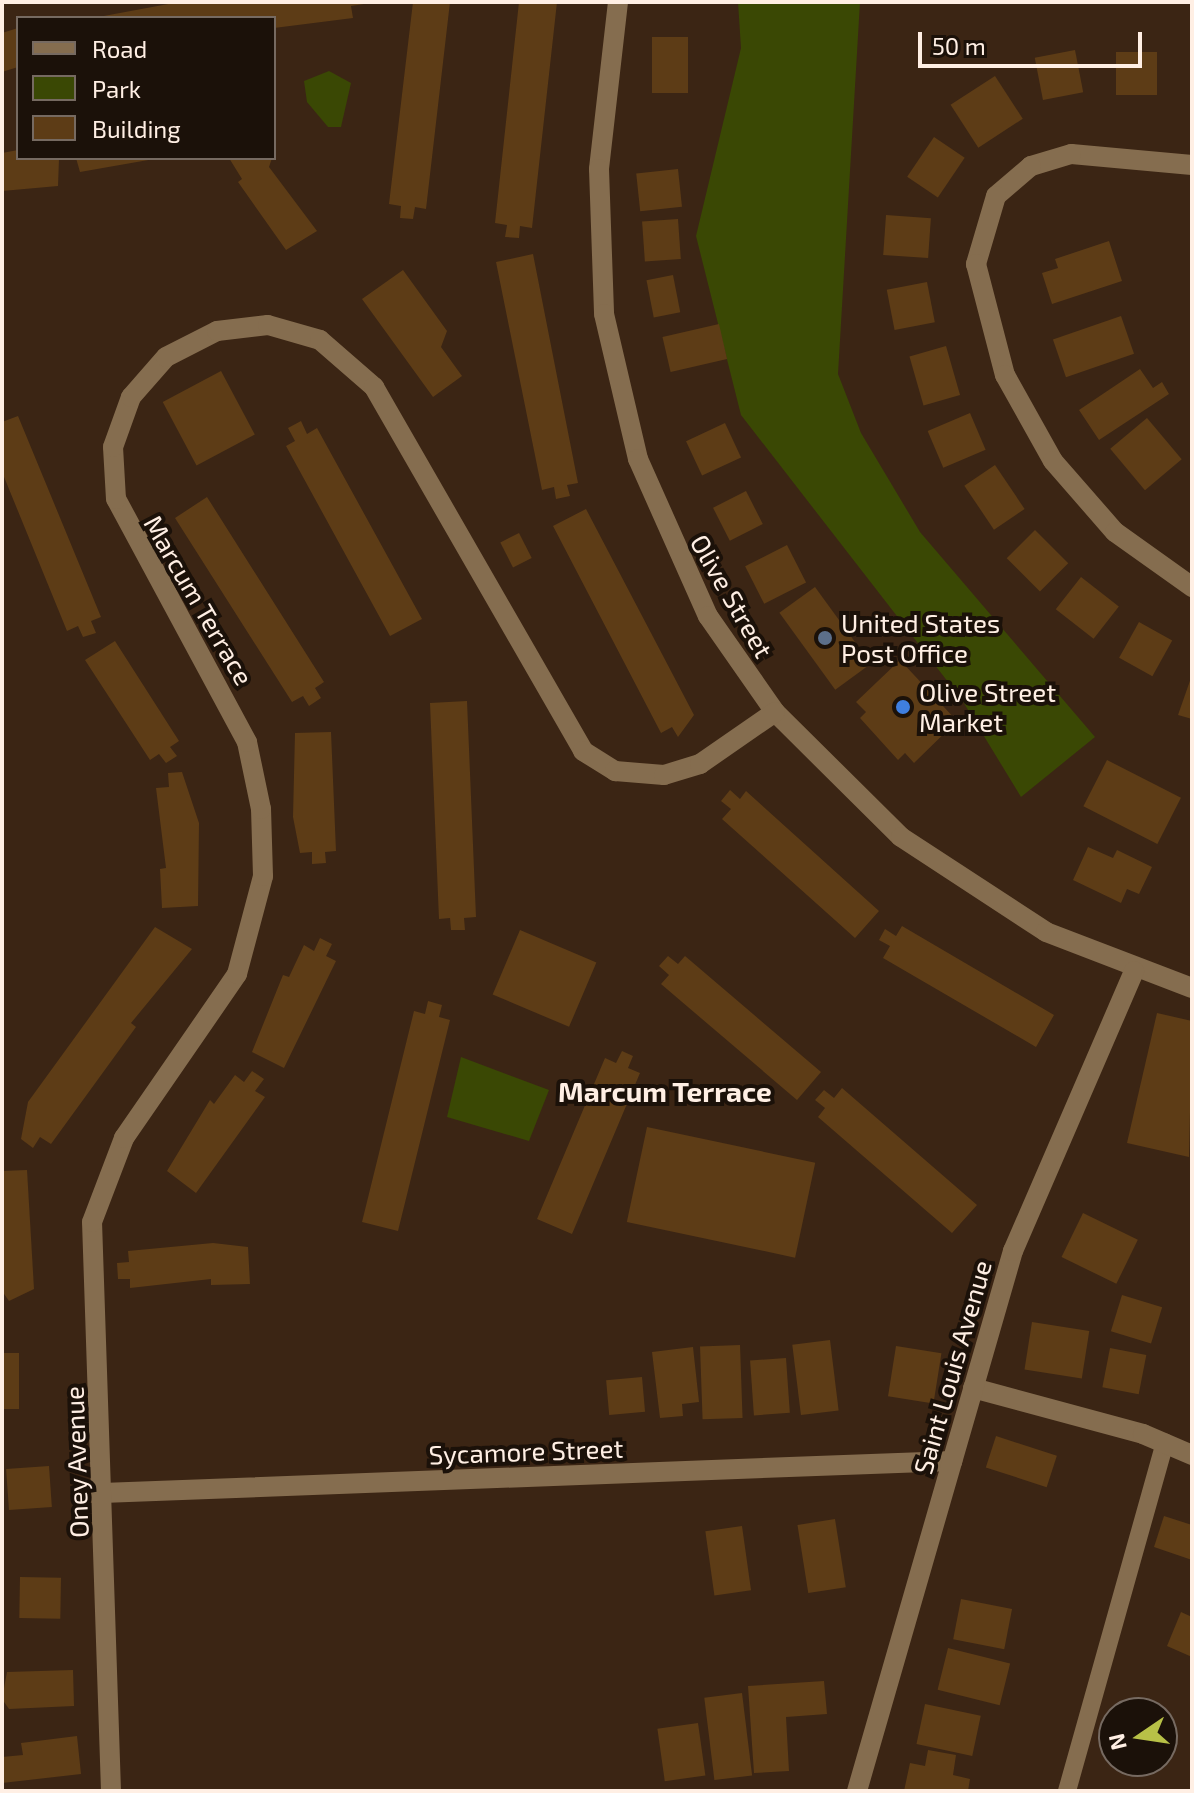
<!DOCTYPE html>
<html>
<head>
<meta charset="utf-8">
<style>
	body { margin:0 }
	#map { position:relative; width:1194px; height:1793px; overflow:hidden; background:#3b2514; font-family:"Exo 2",sans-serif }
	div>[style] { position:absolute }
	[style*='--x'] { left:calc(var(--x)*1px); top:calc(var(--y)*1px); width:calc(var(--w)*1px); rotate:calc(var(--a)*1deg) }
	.green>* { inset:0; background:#3a4804 }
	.building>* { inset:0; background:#5d3c16; transform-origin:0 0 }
	.lane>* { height:18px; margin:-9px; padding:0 9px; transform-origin:9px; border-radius:9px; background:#856d4f }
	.street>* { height:20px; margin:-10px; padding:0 10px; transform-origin:10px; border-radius:10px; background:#856d4f }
	.dots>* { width:22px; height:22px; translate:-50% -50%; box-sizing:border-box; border:4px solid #1b1109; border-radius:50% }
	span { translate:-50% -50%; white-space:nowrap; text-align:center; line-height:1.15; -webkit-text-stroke:8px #1b1109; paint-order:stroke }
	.street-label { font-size:26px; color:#ffefe4 }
	.poi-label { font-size:26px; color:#ffefe4 }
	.left { translate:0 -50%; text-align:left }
	.neighbourhood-label { font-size:28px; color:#ffefe4; font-weight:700 }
	.frame { position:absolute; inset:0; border:4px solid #ffefe4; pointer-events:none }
	.legend { position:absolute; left:16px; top:16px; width:260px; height:144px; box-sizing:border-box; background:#1b1109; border:2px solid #766a61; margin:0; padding:10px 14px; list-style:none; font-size:24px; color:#ffefe4 }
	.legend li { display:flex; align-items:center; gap:16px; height:40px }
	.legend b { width:40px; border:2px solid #766a61 }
	.north { position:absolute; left:1098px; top:1697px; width:80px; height:80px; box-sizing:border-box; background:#1b1109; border:2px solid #766a61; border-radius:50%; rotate:257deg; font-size:22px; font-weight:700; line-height:32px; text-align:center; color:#ffefe4 }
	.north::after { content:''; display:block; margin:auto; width:28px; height:36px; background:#b8c147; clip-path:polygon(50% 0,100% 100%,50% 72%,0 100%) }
	.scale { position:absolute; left:918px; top:32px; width:224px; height:36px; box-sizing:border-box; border:4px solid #ffefe4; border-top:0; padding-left:10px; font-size:24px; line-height:28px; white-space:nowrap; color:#ffefe4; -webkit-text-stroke:6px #1b1109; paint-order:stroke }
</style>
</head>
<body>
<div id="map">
	<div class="green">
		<div style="clip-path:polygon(738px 2px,860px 2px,838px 374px,861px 433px,920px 532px,1095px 737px,1021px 797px,962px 700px,741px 415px,696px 236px,741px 48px)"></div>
		<div style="clip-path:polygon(329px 71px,351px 83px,341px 127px,328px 127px,307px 102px,304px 81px)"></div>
		<div style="clip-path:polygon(461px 1057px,549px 1090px,529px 1141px,447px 1117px)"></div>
	</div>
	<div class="building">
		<div style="clip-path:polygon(179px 2px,364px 2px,364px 4px,351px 6px,353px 18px,274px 28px,274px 18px,93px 18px)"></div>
		<div style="clip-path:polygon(413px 2px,450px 2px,426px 209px,415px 207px,413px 219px,400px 218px,401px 206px,389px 204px)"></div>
		<div style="clip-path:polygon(519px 2px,557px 2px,532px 228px,520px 226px,519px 238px,505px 237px,507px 225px,495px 223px)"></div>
		<div style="clip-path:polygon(18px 28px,18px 67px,2px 72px,2px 33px)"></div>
		<div style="left:652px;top:37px;width:36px;height:56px"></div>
		<div style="left:1075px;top:50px;width:43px;height:41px;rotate:79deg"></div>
		<div style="left:1116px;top:52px;width:41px;height:43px"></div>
		<div style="left:995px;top:76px;width:51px;height:53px;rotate:57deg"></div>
		<div style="left:934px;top:137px;width:37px;height:48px;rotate:34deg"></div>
		<div style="clip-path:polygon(18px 150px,18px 158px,59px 159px,58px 186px,2px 191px,2px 153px)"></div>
		<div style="clip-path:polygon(76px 158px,154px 158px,154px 159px,80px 172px)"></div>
		<div style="clip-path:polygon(229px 158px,272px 158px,269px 167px,317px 231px,286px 250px,238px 182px,242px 179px)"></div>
		<div style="left:678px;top:169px;width:38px;height:42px;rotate:84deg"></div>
		<div style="left:886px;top:215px;width:45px;height:40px;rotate:4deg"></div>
		<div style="left:678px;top:219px;width:40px;height:36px;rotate:86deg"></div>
		<div style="clip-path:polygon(1109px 241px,1122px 281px,1052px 304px,1042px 273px,1058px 268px,1055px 259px)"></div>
		<div style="clip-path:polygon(533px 254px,578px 483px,567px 485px,570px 496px,556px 499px,554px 487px,542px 490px,496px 262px)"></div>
		<div style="clip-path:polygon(403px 270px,447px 331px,441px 347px,462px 376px,433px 397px,362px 299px)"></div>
		<div style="left:673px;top:275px;width:38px;height:27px;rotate:79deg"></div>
		<div style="left:927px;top:282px;width:41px;height:41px;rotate:79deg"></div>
		<div style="left:1121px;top:316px;width:40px;height:72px;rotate:71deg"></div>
		<div style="left:719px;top:324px;width:36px;height:58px;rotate:77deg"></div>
		<div style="left:946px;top:346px;width:51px;height:38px;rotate:74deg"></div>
		<div style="clip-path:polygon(1140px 369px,1153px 388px,1162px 382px,1169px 394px,1099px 440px,1079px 410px)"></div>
		<div style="left:221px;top:371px;width:72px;height:66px;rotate:62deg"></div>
		<div style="left:970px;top:413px;width:40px;height:46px;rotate:67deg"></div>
		<div style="clip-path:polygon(18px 416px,101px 617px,91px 621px,96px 633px,83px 637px,78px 626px,67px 631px,2px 472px,2px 422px)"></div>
		<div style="left:1147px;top:418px;width:54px;height:48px;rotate:50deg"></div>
		<div style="clip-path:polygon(301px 421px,307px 434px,317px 428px,422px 619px,390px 636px,286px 446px,295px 441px,288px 428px)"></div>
		<div style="left:725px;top:423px;width:38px;height:43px;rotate:65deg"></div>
		<div style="left:995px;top:465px;width:53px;height:37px;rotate:56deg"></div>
		<div style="left:746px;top:491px;width:37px;height:37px;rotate:63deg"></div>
		<div style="clip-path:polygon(207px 497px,324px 682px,315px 688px,321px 698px,309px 706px,303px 696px,292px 702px,175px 518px)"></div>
		<div style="clip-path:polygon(586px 509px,694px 715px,678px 737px,672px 727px,661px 733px,553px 526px)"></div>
		<div style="left:1035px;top:530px;width:47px;height:40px;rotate:45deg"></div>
		<div style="left:519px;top:533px;width:28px;height:21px;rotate:63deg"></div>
		<div style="left:787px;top:545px;width:42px;height:47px;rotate:63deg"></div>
		<div style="left:1081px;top:577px;width:48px;height:41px;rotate:38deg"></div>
		<div style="left:815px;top:587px;width:95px;height:44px;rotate:54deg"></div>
		<div style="left:1139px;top:622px;width:38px;height:41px;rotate:29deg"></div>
		<div style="clip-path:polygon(115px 641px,179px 741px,170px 747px,177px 756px,166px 763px,159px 754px,150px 760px,85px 660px)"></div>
		<div style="clip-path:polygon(900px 660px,957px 721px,914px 763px,905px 753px,898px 760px,860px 718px,866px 712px,856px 702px)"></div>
		<div style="clip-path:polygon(1192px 675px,1192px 719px,1178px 715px)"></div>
		<div style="clip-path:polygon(467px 701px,476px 917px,464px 918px,465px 930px,451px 930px,450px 918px,439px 919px,430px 703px)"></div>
		<div style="clip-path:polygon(331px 732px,336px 851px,325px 852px,326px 863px,312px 864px,312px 852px,300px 853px,293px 817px,295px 733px)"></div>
		<div style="left:1107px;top:760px;width:83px;height:52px;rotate:27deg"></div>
		<div style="clip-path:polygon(182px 772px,199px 823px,198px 906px,162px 908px,160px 869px,166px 868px,156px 788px,169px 787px,168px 773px)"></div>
		<div style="clip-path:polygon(730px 790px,740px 799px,746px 791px,879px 911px,855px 938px,722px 819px,731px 809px,721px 801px)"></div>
		<div style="clip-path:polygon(1088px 847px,1113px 858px,1117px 850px,1152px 867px,1139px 894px,1127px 889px,1121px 903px,1073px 880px)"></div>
		<div style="clip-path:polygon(902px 926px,1054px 1015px,1036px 1047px,883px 958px,890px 946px,879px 940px,885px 929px,896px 936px)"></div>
		<div style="clip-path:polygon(155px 927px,192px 949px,131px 1023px,136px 1027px,51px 1144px,40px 1137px,33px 1148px,21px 1139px,28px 1102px)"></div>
		<div style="left:520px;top:930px;width:83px;height:70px;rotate:23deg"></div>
		<div style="clip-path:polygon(320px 938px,332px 944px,326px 956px,336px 961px,284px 1068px,252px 1052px,283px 975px,289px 977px,304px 945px,314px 951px)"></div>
		<div style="clip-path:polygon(668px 956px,678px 964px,685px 956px,821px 1072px,797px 1100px,661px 984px,669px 975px,659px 966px)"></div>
		<div style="clip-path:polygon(428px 1001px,442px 1005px,439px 1017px,450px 1020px,398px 1231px,362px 1222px,414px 1011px,425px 1014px)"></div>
		<div style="clip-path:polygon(1157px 1013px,1192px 1021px,1189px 1157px,1127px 1143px)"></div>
		<div style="clip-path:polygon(622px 1051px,633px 1056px,628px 1068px,640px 1073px,572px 1234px,537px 1219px,605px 1058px,616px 1063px)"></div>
		<div style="clip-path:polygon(252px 1071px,264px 1079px,255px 1091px,265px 1097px,196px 1193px,167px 1171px,210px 1100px,214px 1104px,235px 1075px,244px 1082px)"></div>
		<div style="clip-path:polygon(842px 1088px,977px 1205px,952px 1233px,818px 1117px,825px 1108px,815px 1100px,824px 1090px,834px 1098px)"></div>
		<div style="left:647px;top:1127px;width:172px;height:97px;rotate:12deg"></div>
		<div style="clip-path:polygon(27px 1170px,34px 1289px,9px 1301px,2px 1291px,2px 1171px)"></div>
		<div style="left:1083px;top:1213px;width:61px;height:49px;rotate:26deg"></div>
		<div style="clip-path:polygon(213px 1243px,248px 1247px,250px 1284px,211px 1285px,211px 1279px,130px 1288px,130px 1279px,118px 1279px,117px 1263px,129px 1262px,128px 1251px)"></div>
		<div style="left:1122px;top:1295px;width:42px;height:38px;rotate:17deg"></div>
		<div style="left:1032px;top:1322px;width:58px;height:48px;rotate:9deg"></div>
		<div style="left:830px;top:1340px;width:71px;height:38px;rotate:83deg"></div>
		<div style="left:740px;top:1345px;width:73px;height:40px;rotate:88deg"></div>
		<div style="left:896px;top:1346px;width:46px;height:51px;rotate:9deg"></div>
		<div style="clip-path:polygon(693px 1347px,699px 1402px,682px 1404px,683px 1416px,660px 1418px,652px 1352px)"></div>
		<div style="left:1110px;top:1348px;width:37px;height:40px;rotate:11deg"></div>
		<div style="left:2px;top:1353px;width:17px;height:56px"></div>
		<div style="left:786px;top:1358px;width:55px;height:36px;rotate:86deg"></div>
		<div style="left:642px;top:1377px;width:35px;height:36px;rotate:85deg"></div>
		<div style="left:996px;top:1436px;width:64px;height:33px;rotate:18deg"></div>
		<div style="left:49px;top:1466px;width:41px;height:43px;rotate:86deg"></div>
		<div style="clip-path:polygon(1164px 1516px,1192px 1525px,1192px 1560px,1154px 1547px)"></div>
		<div style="left:835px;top:1519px;width:69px;height:38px;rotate:81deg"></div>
		<div style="left:742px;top:1526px;width:65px;height:37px;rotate:82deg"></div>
		<div style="left:20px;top:1577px;width:41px;height:41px;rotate:1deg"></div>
		<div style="left:961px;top:1599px;width:52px;height:41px;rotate:11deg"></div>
		<div style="clip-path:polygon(1181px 1612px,1192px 1617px,1192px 1657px,1167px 1646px)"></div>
		<div style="left:948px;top:1648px;width:64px;height:43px;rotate:14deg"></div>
		<div style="clip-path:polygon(73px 1670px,74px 1706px,9px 1709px,2px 1699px,7px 1672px)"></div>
		<div style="clip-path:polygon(824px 1681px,827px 1714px,786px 1717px,789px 1771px,754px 1773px,748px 1686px)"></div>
		<div style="left:742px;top:1693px;width:83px;height:38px;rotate:83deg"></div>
		<div style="left:925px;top:1704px;width:57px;height:41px;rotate:12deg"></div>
		<div style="left:698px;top:1723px;width:53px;height:41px;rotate:82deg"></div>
		<div style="clip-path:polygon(77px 1736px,81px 1774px,2px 1783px,2px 1757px,23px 1755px,21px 1743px)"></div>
		<div style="clip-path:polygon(928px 1750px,956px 1755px,953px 1775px,970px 1779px,968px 1791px,904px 1791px,910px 1763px,925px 1766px)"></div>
	</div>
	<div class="lane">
		<div style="--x:1067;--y:1791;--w:362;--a:-74.3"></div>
	</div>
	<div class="street">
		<div style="--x:618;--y:2;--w:168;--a:96.5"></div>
		<div style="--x:599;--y:169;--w:145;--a:88"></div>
		<div style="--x:604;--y:314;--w:149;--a:76.8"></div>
		<div style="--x:638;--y:459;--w:172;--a:66"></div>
		<div style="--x:708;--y:616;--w:117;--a:55.1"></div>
		<div style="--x:775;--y:712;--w:177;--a:44.8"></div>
		<div style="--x:901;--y:837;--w:173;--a:33.2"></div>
		<div style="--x:1046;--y:932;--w:156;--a:21"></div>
		<div style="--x:1192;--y:165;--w:121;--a:-174.8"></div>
		<div style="--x:1071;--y:154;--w:42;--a:163.3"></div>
		<div style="--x:1031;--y:166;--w:46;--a:139.4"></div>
		<div style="--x:996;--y:196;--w:71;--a:106.4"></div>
		<div style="--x:976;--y:264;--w:115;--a:75.4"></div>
		<div style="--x:1005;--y:375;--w:98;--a:60.8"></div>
		<div style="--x:1053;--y:461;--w:94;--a:48.9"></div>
		<div style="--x:1115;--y:532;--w:95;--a:35.5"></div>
		<div style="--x:973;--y:1388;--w:176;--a:15.1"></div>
		<div style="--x:1143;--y:1434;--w:53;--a:23.2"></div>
		<div style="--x:102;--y:1493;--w:851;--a:-2.16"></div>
		<div style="--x:111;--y:1791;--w:569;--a:-91.91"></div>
		<div style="--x:92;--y:1222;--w:90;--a:-69.1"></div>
		<div style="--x:124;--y:1138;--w:199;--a:-55.4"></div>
		<div style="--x:237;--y:974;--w:101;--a:-75.1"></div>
		<div style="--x:263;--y:876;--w:67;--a:-91.7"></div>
		<div style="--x:261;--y:809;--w:68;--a:-101.8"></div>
		<div style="--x:247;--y:742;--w:276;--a:-118.3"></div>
		<div style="--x:116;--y:499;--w:52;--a:-93.3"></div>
		<div style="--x:113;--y:447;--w:53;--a:-70.2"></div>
		<div style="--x:131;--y:397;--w:53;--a:-48.8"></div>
		<div style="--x:166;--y:357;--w:57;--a:-27"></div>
		<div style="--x:217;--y:331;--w:51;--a:-6.7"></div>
		<div style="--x:268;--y:325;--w:54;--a:16.1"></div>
		<div style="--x:320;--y:340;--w:72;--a:41"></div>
		<div style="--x:374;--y:387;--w:420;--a:60.1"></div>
		<div style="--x:583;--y:751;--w:38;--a:32"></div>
		<div style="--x:615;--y:771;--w:49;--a:4.7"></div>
		<div style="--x:664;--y:775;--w:38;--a:-17"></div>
		<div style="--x:700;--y:764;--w:91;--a:-34.7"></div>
		<div style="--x:857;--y:1791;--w:562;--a:-73.89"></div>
		<div style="--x:1013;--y:1251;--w:305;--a:-66.6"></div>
	</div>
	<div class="dots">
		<div style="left:825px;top:638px;background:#5c6f8a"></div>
		<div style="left:903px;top:707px;background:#3f7fe0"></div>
	</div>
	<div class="street-label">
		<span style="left:732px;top:596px;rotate:60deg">Olive Street</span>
		<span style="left:199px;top:600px;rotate:60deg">Marcum Terrace</span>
		<span style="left:952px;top:1367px;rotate:-74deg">Saint Louis Avenue</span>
		<span style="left:526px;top:1451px;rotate:-2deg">Sycamore Street</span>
		<span style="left:76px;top:1462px;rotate:-92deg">Oney Avenue</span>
	</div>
	<div class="poi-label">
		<span class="left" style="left:841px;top:638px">United States<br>Post Office</span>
		<span class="left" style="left:919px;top:707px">Olive Street<br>Market</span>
	</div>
	<div class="neighbourhood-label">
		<span style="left:665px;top:1091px">Marcum Terrace</span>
	</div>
	<div class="frame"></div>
	<ul class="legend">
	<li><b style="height:10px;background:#856d4f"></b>Road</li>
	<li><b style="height:22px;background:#3a4804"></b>Park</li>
	<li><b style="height:22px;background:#5d3c16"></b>Building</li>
	</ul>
	<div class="north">N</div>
	<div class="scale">50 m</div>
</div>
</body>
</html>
